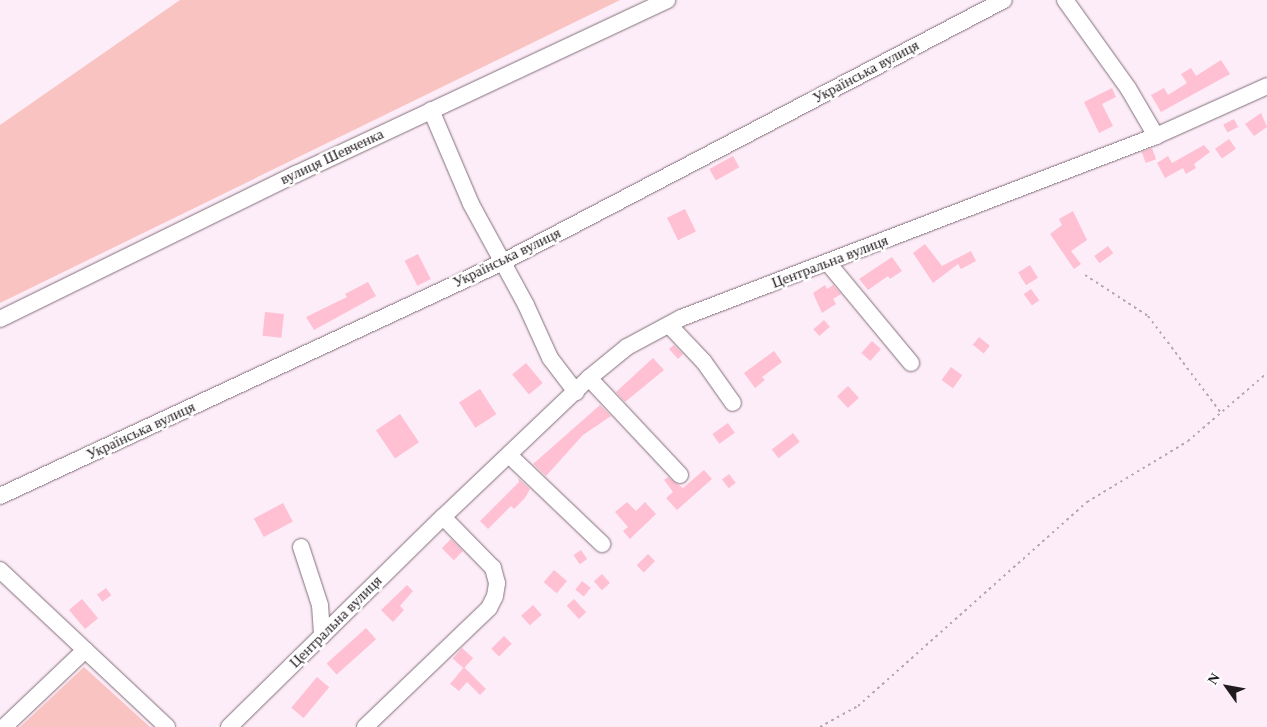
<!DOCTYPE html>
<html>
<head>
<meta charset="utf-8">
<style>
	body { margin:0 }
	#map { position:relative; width:1267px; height:727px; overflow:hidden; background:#fdedf8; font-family:"Times New Roman",serif }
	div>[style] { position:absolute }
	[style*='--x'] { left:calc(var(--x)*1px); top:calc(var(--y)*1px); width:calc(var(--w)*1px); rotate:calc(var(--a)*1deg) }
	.green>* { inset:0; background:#f9c3c1 }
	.building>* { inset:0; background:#fec0d2; transform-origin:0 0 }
	.path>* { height:2px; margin-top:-1px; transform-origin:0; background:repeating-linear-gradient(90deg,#b4a7b0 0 2.5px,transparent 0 6.5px) }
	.roads { filter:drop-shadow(0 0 1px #806f7a) drop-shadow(0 0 1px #806f7a) }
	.minor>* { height:16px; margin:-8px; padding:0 8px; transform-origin:8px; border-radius:8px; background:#fff }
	span { translate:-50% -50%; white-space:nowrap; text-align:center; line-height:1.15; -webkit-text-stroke:5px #fff; paint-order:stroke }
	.street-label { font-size:15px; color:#20191e }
	.north { position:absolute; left:1202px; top:662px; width:50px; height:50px; -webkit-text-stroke:4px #fff; paint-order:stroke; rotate:302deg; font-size:14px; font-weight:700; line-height:20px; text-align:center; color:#20191e }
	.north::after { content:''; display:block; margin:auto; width:18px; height:22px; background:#20191e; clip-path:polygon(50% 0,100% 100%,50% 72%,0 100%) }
</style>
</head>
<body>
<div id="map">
	<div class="green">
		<div style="clip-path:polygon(180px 0,620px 0,0 303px,0 125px)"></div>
		<div style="clip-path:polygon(84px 667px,150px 727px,20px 727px)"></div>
	</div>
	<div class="building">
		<div style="clip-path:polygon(1221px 60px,1230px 74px,1161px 112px,1151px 95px,1164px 88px,1168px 95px,1187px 83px,1181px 74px,1191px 68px,1196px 76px)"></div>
		<div style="clip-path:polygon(1112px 88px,1116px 97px,1102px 104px,1113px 126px,1099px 133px,1084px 102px)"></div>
		<div style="clip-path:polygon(1261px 113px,1267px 127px,1254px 136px,1245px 124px)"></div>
		<div style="left:1234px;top:119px;width:9px;height:12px;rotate:63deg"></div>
		<div style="left:1229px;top:139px;width:12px;height:17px;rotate:55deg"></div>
		<div style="clip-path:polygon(1204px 145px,1210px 152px,1194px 164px,1196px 168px,1186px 174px,1183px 168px,1165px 178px,1157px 163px,1168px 156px,1172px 163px)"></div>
		<div style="left:1152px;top:148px;width:12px;height:11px;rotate:70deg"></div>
		<div style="left:733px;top:156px;width:13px;height:27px;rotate:61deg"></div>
		<div style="left:685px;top:209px;width:25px;height:20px;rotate:64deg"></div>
		<div style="clip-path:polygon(1073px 211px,1087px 240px,1071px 251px,1081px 264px,1074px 269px,1050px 234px,1062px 225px,1059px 219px)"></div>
		<div style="clip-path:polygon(925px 244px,942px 266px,971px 251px,976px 261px,961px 269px,958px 264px,933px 283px,913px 253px)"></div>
		<div style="left:1108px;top:246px;width:9px;height:17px;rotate:54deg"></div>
		<div style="left:418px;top:254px;width:28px;height:15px;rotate:63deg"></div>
		<div style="clip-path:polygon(892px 257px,902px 271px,890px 279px,888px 276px,868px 290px,859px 279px)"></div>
		<div style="left:1030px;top:265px;width:15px;height:14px;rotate:58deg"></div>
		<div style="clip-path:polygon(368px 282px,376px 296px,314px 330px,306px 317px,347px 297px,345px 294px)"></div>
		<div style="clip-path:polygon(825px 285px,827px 289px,833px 285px,841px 294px,833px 299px,836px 304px,822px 313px,813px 293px)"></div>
		<div style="left:1031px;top:289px;width:14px;height:9px;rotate:54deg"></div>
		<div style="left:265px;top:312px;width:19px;height:24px;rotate:6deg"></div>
		<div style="left:824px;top:320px;width:9px;height:14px;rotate:49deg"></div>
		<div style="left:979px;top:337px;width:14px;height:10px;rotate:39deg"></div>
		<div style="left:872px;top:341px;width:12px;height:16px;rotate:42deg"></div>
		<div style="clip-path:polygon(674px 345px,683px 354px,678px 359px,669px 349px)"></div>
		<div style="clip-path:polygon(774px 351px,782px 362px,762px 377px,765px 380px,755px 388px,744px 373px)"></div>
		<div style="clip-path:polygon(653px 358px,664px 370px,625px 402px,616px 392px)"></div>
		<div style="left:526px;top:363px;width:26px;height:18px;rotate:50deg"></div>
		<div style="left:951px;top:367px;width:14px;height:16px;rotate:36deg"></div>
		<div style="left:848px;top:386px;width:16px;height:15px;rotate:47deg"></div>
		<div style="left:480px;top:389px;width:30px;height:25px;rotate:57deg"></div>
		<div style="clip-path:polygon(600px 405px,611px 416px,583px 435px,546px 476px,533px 464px)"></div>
		<div style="left:400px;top:414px;width:34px;height:29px;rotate:56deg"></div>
		<div style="left:728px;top:423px;width:12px;height:19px;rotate:55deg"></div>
		<div style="left:793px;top:433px;width:11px;height:27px;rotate:52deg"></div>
		<div style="clip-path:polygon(704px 470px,712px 479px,677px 510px,666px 498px,673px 492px,664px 480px,668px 477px,683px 488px)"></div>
		<div style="left:729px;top:474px;width:11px;height:9px;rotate:52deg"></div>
		<div style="clip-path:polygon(518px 478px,530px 489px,525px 498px,514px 509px,511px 506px,488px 529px,480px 521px,519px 482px)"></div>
		<div style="clip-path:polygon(627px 502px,636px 511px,645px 502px,656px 514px,630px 539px,623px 531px,628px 527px,615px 512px)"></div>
		<div style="left:283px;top:503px;width:21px;height:33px;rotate:62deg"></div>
		<div style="left:451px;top:539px;width:17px;height:13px;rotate:45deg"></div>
		<div style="left:581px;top:550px;width:11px;height:9px;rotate:56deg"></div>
		<div style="left:648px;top:554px;width:10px;height:16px;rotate:45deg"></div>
		<div style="left:554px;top:570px;width:17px;height:16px;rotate:40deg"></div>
		<div style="left:602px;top:574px;width:12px;height:11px;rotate:48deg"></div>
		<div style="left:582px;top:581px;width:11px;height:11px;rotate:38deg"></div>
		<div style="clip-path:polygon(407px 585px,413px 591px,400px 606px,404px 610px,393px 622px,381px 610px)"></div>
		<div style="left:106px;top:588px;width:9px;height:11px;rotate:54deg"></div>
		<div style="left:82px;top:599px;width:25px;height:17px;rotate:50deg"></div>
		<div style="left:574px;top:599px;width:18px;height:10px;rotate:47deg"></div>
		<div style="left:533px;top:605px;width:13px;height:16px;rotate:48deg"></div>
		<div style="left:366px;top:628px;width:15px;height:53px;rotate:48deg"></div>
		<div style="left:504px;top:636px;width:11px;height:18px;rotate:45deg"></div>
		<div style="left:462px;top:648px;width:15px;height:14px;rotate:42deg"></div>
		<div style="clip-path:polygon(464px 667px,486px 689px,480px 695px,467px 682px,459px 691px,450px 684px)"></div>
		<div style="left:317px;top:677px;width:16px;height:40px;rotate:40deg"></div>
	</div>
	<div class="path">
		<div style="--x:1085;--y:275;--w:75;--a:33.1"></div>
		<div style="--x:1148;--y:316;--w:121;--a:53"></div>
		<div style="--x:820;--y:727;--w:43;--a:-28.9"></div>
		<div style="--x:858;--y:706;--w:307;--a:-41.7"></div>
		<div style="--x:1087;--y:502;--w:118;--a:-31.1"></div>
		<div style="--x:1188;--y:441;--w:104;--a:-40.7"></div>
	</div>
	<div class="roads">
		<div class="minor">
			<div style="--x:1065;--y:0;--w:108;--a:54.4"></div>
			<div style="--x:1128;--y:88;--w:56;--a:59.7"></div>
			<div style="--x:431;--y:110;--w:102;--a:66.9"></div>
			<div style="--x:471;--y:204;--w:115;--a:61.4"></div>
			<div style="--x:526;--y:305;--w:58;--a:65.6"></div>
			<div style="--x:550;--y:358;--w:43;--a:52.6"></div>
			<div style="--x:828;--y:263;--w:130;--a:50.3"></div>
			<div style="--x:0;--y:319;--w:330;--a:-26.1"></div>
			<div style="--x:296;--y:174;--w:410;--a:-25.1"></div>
			<div style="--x:669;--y:325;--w:51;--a:46.6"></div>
			<div style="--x:704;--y:362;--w:50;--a:54.7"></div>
			<div style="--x:589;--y:378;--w:133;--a:46.8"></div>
			<div style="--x:509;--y:455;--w:129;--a:43.7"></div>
			<div style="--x:0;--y:496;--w:555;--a:-24.95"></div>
			<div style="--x:503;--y:262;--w:565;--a:-27.61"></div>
			<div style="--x:301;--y:547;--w:61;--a:71.9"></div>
			<div style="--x:320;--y:605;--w:31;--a:86"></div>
			<div style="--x:0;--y:570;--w:229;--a:43.2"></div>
			<div style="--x:4;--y:727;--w:112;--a:-43.5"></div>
			<div style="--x:229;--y:727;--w:300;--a:-44.5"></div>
			<div style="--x:443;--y:517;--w:202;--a:-43.6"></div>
			<div style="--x:589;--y:378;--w:49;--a:-39.2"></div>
			<div style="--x:627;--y:347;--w:61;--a:-28.2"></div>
			<div style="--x:681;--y:318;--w:509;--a:-20.96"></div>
			<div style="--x:1156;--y:136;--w:122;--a:-24.2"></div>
			<div style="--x:365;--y:727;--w:172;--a:-43.8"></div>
			<div style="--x:489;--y:608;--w:13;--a:-63"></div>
			<div style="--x:495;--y:596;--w:13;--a:-81"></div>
			<div style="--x:497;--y:583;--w:16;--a:-105"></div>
			<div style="--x:493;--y:568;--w:71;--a:-134.4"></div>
		</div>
	</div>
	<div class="street-label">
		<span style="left:866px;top:72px;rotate:-28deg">Українська вулиця</span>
		<span style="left:332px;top:157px;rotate:-25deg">вулиця Шевченка</span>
		<span style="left:507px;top:258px;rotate:-26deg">Українська вулиця</span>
		<span style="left:830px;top:262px;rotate:-21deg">Центральна вулиця</span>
		<span style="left:141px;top:431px;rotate:-25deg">Українська вулиця</span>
		<span style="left:336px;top:622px;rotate:-45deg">Центральна вулиця</span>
	</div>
	<div class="north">N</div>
</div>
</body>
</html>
